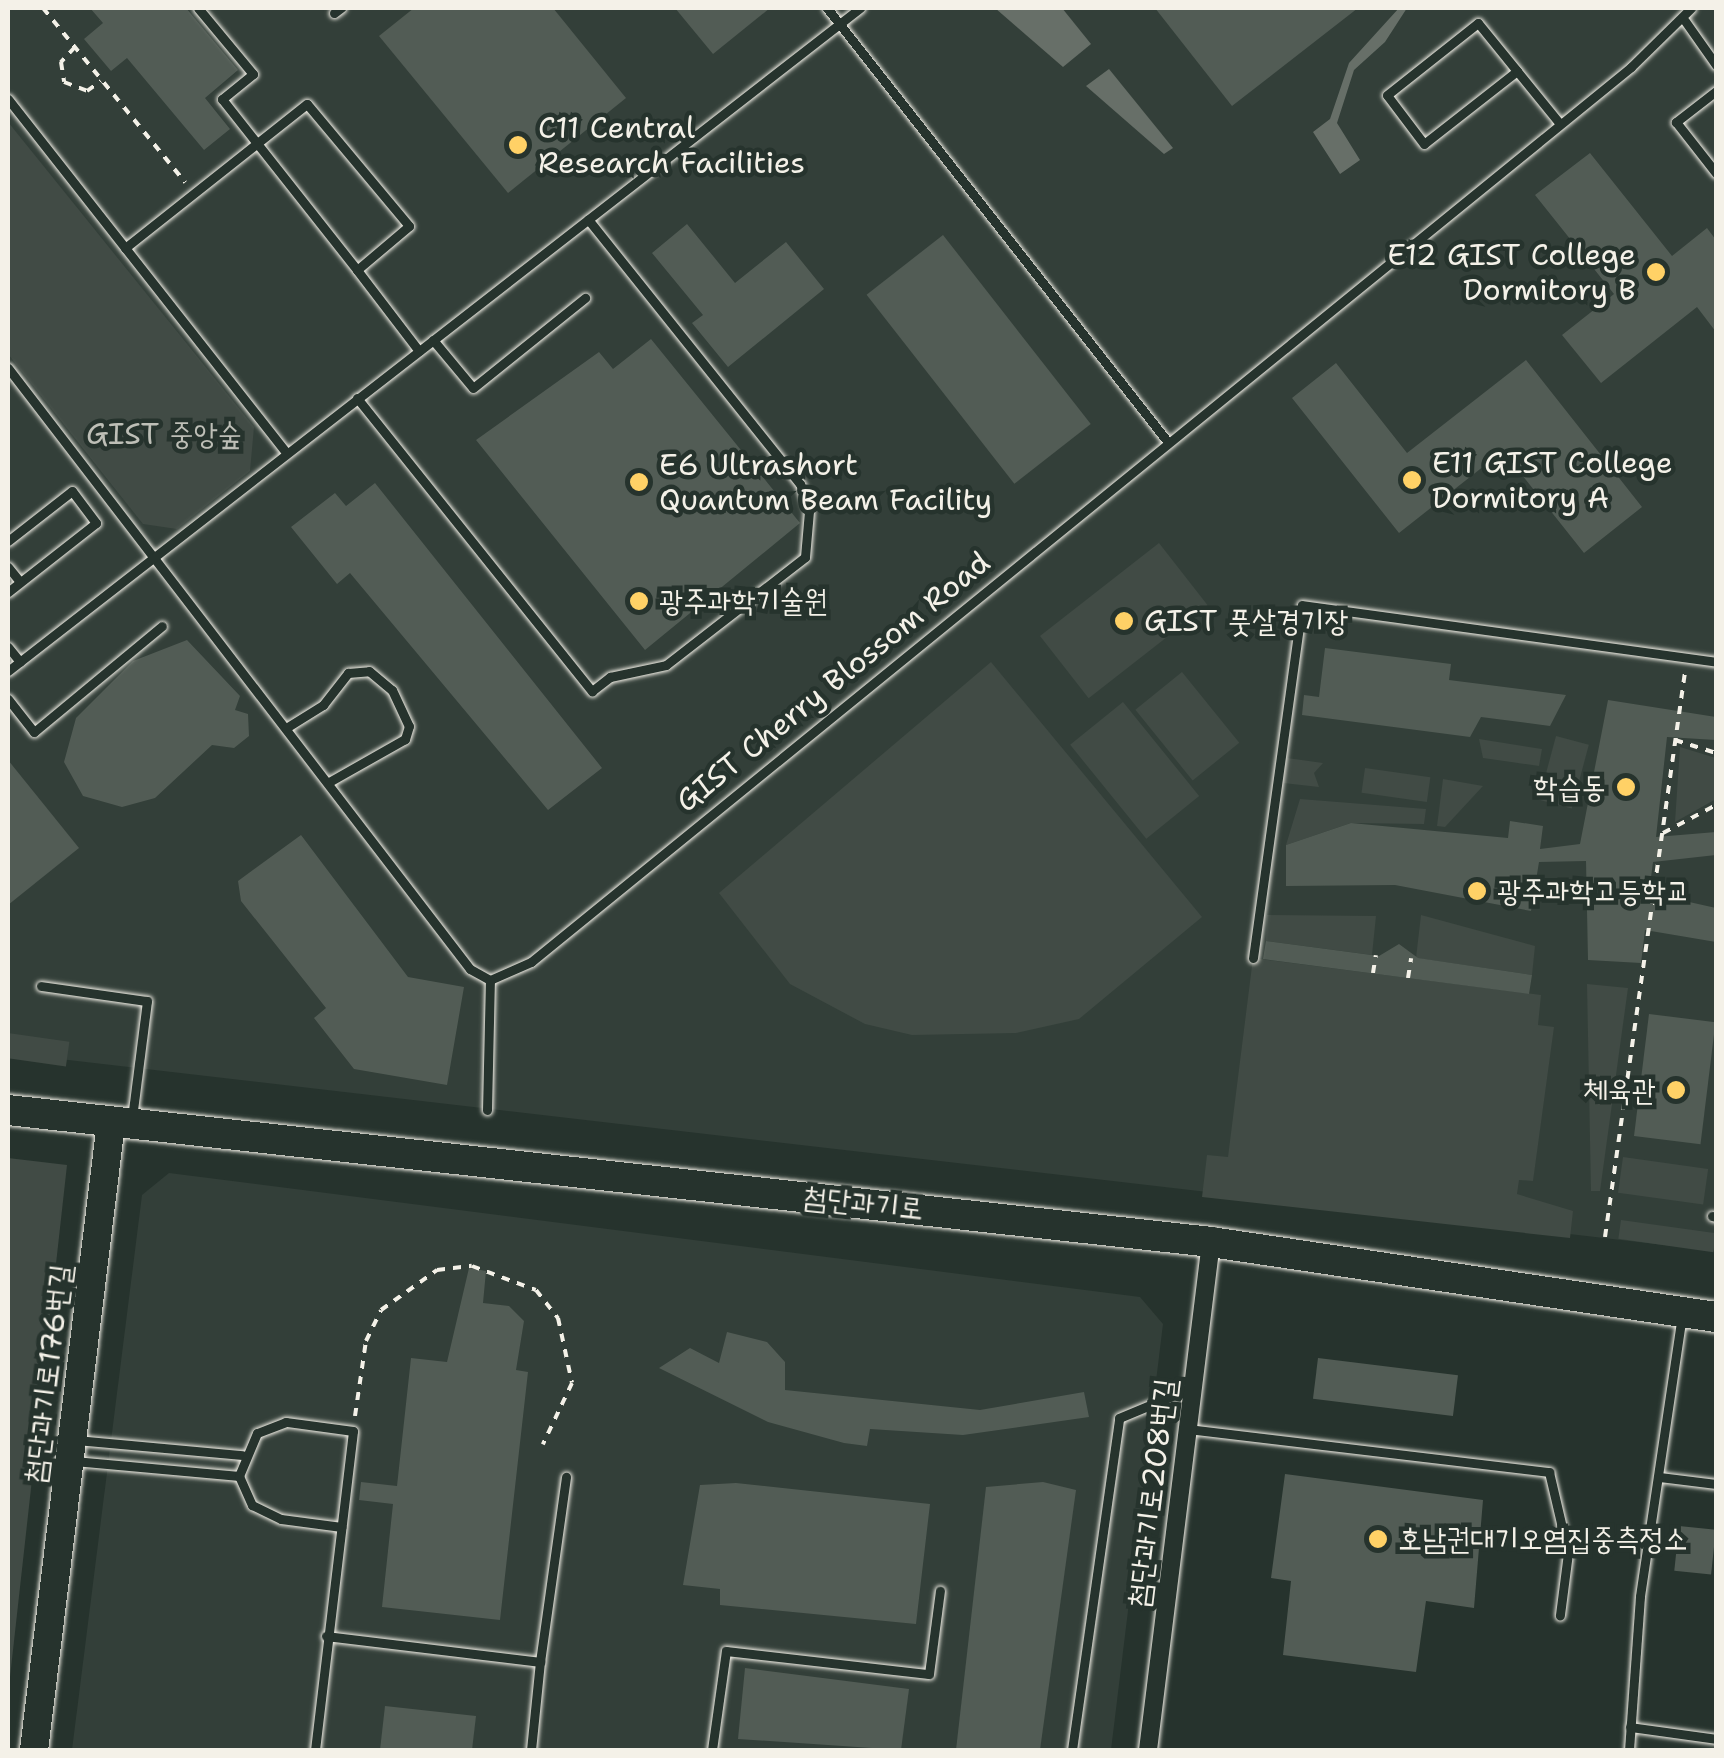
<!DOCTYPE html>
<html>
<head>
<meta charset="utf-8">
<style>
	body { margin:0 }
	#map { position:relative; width:1724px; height:1758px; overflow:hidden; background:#26332d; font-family:"Shantell Sans","Poor Story",sans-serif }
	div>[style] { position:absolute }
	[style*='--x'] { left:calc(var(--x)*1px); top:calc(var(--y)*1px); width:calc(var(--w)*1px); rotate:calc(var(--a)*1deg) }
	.built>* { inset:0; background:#333f39 }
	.green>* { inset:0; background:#414b45; transform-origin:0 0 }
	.water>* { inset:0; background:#676f68 }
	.building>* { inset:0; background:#525c55; transform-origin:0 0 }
	.path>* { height:4px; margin-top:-2px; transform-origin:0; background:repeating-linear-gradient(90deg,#f4f1e8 0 8px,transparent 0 16px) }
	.roads { filter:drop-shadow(0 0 2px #f4f1e8) drop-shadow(0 0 2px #f4f1e8) }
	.lane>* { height:9px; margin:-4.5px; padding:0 4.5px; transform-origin:4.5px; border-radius:4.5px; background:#26332d }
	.street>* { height:18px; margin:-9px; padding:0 9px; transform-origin:9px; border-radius:9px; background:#26332d }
	.secondary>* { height:28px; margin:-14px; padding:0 14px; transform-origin:14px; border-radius:14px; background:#26332d }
	.primary>* { height:30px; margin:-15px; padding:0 15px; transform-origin:15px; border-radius:15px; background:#26332d }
	.dots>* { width:28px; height:28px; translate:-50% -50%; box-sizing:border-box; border:5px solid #26332d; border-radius:50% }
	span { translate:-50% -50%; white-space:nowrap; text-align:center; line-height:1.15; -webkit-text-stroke:9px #26332d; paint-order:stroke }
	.poi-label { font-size:30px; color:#f4f1e8 }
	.left { translate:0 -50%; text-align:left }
	.right { translate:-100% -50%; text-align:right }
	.park-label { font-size:30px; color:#bebfb7 }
	.street-label { font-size:30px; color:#f4f1e8 }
	.frame { position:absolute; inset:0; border:10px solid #f4f1e8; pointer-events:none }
</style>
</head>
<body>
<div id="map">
	<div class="built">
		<div style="clip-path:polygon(8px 8px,1716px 8px,1716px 1251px,8px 1053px)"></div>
		<div style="clip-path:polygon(169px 1173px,1140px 1297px,1163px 1324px,1111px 1750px,72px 1750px,142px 1195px)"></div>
	</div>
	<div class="green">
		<div style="clip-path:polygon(8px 122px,254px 427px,250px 471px,177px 529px,143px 524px,8px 354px)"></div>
		<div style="left:1159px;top:543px;width:79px;height:151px;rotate:52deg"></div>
		<div style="clip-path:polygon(991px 662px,1202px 917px,1079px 1019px,1016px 1033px,912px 1035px,865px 1024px,790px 984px,719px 893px)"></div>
		<div style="left:1182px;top:672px;width:91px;height:60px;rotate:51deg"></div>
		<div style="left:1123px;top:702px;width:121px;height:68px;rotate:51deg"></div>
		<div style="left:1556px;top:736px;width:34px;height:66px;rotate:15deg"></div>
		<div style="clip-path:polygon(1479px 739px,1542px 749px,1539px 766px,1483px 758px)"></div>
		<div style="clip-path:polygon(1680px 747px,1716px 758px,1716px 799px,1675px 822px)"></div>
		<div style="clip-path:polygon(1287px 758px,1323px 763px,1314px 773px,1319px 787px,1283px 783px)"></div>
		<div style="left:1365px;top:768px;width:66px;height:25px;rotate:8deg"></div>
		<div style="clip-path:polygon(1443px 779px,1483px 786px,1445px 827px,1437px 826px)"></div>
		<div style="clip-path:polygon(1300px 799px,1426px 809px,1424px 824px,1351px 823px,1286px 845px)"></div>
		<div style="clip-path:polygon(1267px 915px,1376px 916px,1372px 955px,1266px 941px)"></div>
		<div style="clip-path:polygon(1421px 915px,1535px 946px,1532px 975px,1416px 958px)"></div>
		<div style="clip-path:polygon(1253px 958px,1541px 995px,1538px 1025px,1554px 1027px,1533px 1181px,1519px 1180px,1517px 1194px,1573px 1211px,1570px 1238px,1202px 1197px,1207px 1155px,1228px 1157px)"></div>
		<div style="clip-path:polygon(1587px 984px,1628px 988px,1600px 1191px,1591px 1191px)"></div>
		<div style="left:8px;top:1033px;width:62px;height:25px;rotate:8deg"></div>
		<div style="left:1623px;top:1157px;width:86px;height:36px;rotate:8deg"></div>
		<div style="clip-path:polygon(8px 1158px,67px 1165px,8px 1695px)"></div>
		<div style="left:1621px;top:1220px;width:96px;height:19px;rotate:8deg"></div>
	</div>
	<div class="water">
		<div style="clip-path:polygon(995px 8px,1062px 8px,1091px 44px,1063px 67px)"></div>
		<div style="clip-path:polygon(1399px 8px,1407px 8px,1385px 42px,1354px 70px,1337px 123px,1360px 160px,1340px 174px,1313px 132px,1330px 119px,1349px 63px)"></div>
		<div style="clip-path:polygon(1109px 69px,1173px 148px,1164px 154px,1086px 86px)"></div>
	</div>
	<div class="building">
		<div style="clip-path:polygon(90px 8px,186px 8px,238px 70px,205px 98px,230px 129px,204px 150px,127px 58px,111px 71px,84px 39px,103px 23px)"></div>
		<div style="clip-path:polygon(414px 8px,553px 8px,626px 98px,508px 193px,379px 36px)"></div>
		<div style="clip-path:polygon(675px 8px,770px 8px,713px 54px)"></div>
		<div style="clip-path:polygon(1155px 8px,1358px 8px,1232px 106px)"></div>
		<div style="clip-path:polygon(1590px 153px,1672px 256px,1707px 228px,1716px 240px,1716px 332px,1697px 307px,1601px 383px,1562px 335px,1614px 294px,1535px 195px)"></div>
		<div style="clip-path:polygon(687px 224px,735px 283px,786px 242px,824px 289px,728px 367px,692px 323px,703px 315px,652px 253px)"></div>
		<div style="left:943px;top:235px;width:240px;height:97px;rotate:52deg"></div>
		<div style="clip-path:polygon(651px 339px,800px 523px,645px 650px,476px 440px,599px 352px,613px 369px)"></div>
		<div style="clip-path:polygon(1526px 360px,1642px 507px,1584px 553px,1503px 451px,1399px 533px,1292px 398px,1336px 363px,1407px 453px)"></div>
		<div style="clip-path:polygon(375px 483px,602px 768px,548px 810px,350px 573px,337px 584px,291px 527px,335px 493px,346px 506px)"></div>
		<div style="clip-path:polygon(187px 640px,240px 696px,235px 710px,248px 714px,249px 736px,234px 748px,212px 745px,155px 798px,122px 807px,83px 796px,64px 762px,76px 718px,133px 661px)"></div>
		<div style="clip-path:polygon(1325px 648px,1451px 664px,1449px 680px,1566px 695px,1550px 726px,1481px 717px,1470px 737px,1302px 715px,1304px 695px,1319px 697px)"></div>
		<div style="clip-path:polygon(1608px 700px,1716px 717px,1716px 740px,1667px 737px,1656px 837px,1716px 832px,1716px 855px,1653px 862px,1649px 893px,1716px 908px,1716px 942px,1645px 930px,1641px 963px,1588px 960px,1586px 861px,1539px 862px,1531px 911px,1395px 885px,1286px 886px,1286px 845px,1351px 823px,1508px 838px,1510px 821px,1543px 826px,1540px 849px,1580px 844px)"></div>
		<div style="clip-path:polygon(8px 760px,79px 848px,8px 905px)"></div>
		<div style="clip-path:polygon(301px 835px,408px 977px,464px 987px,447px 1085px,354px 1069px,314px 1018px,326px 1008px,241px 901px,238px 881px)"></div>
		<div style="clip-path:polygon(1266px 941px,1379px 956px,1399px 944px,1418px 958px,1532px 975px,1529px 994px,1263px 959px)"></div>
		<div style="left:1649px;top:1014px;width:67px;height:123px;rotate:7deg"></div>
		<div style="clip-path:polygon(469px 1268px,486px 1271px,483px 1303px,509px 1306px,524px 1321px,516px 1370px,528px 1372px,500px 1620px,382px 1607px,393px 1504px,359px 1500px,361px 1482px,397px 1486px,411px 1358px,447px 1362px)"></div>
		<div style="clip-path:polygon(727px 1332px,767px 1342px,785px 1362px,785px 1390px,980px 1410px,1084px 1392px,1089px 1417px,963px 1435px,870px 1429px,867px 1446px,844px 1443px,768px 1422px,659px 1368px,690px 1348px,719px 1363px)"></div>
		<div style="left:1318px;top:1358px;width:141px;height:41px;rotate:7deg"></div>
		<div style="clip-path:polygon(1285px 1474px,1483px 1500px,1474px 1608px,1426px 1601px,1416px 1672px,1283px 1655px,1291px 1581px,1271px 1578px)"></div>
		<div style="clip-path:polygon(1043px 1482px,1076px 1490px,1040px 1750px,956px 1750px,986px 1487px)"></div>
		<div style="clip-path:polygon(736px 1483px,930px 1504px,916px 1624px,720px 1605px,720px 1589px,683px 1585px,700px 1485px)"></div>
		<div style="left:1679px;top:1526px;width:37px;height:45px;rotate:6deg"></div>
		<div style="clip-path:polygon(745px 1668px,909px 1689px,901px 1750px,738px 1739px)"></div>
		<div style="clip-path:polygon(385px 1706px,476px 1716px,472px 1750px,380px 1750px)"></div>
	</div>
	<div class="path">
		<div style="--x:43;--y:8;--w:225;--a:50.8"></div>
		<div style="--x:75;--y:47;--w:21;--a:133"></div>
		<div style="--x:61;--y:62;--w:20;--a:81"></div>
		<div style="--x:64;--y:82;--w:25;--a:21"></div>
		<div style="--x:87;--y:91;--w:17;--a:-36"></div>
		<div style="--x:1675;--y:740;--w:43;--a:17.6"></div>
		<div style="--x:1663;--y:833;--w:60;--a:-27.8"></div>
		<div style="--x:1373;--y:973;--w:18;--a:-81"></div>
		<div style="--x:1408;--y:978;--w:20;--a:-81"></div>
		<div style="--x:1605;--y:1237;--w:571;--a:-81.94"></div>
		<div style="--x:355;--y:1416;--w:76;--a:-81.7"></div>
		<div style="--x:366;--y:1341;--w:34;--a:-64"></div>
		<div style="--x:381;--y:1310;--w:69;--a:-35.5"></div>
		<div style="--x:437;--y:1270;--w:35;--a:-7"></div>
		<div style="--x:472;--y:1266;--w:68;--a:20.6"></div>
		<div style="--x:536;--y:1290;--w:36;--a:52"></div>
		<div style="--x:558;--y:1318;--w:66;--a:77.8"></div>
		<div style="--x:572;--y:1383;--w:68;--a:115.4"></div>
	</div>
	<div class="roads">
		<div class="lane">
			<div style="--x:198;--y:8;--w:86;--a:50.2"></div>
			<div style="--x:253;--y:74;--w:40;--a:141"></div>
			<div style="--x:222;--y:99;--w:218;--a:51.7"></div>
			<div style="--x:827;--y:8;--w:551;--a:51.86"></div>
			<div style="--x:334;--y:13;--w:9;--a:-36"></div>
			<div style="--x:1685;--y:21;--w:54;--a:54.8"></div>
			<div style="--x:1517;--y:71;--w:118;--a:141.9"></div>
			<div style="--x:1424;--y:144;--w:61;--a:-127.1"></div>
			<div style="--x:1387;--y:95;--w:116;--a:-38.4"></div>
			<div style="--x:1478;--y:23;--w:62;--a:50.9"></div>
			<div style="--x:1517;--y:71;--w:68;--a:50.9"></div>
			<div style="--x:1716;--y:91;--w:51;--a:142.2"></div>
			<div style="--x:1676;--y:122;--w:65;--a:51.9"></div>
			<div style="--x:8;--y:99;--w:449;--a:51.8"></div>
			<div style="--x:125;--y:248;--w:232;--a:-38.4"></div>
			<div style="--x:307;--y:104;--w:159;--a:50.1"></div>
			<div style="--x:409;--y:226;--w:68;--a:139.8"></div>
			<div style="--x:357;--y:270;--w:102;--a:52.6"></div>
			<div style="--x:433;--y:340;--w:62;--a:50.2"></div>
			<div style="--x:473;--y:388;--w:144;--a:-38.8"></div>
			<div style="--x:8;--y:368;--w:758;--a:52.45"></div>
			<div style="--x:470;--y:969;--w:23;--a:29"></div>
			<div style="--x:490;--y:980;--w:45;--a:-23.7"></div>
			<div style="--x:531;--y:962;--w:1418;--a:-39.13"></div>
			<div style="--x:1631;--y:67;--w:84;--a:-44.5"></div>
			<div style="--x:357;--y:398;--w:376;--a:51.3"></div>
			<div style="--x:592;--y:691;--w:23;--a:-38"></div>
			<div style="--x:610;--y:677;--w:57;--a:-12.1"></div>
			<div style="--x:666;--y:665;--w:176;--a:-37.8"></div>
			<div style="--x:805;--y:557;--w:46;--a:-85"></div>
			<div style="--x:809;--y:511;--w:28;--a:-108"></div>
			<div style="--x:800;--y:484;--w:339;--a:-128.7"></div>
			<div style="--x:8;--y:541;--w:81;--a:-38"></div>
			<div style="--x:72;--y:491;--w:40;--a:53"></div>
			<div style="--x:96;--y:523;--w:112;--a:141.9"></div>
			<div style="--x:8;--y:567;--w:19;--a:51"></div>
			<div style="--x:8;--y:647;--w:19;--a:51"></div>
			<div style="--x:8;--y:671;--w:1080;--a:-37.89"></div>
			<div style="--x:8;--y:699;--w:42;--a:51.8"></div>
			<div style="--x:34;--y:732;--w:166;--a:-39.6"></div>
			<div style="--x:286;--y:728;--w:44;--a:-31.9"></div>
			<div style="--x:323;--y:705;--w:41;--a:-52"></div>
			<div style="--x:348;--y:673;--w:21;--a:-5"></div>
			<div style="--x:369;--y:671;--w:30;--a:40"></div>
			<div style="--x:392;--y:690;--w:40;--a:65"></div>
			<div style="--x:409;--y:726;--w:14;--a:107"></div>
			<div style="--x:405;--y:739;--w:87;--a:150.5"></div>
			<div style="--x:1253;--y:958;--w:356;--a:-82.1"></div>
			<div style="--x:1302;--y:605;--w:418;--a:7.8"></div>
			<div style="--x:41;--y:986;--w:107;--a:8.1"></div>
			<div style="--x:147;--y:1001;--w:118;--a:97.3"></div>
			<div style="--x:487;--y:1110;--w:130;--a:-88.7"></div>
			<div style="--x:1712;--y:1216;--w:4;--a:14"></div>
			<div style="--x:1188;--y:1429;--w:364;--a:6.8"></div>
			<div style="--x:1549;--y:1472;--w:83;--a:76.8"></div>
			<div style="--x:1568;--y:1553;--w:63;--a:97.4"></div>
			<div style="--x:76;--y:1440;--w:167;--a:5.2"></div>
			<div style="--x:74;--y:1461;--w:166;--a:5.2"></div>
			<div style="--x:1660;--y:1477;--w:56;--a:7.1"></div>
			<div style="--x:326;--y:1636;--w:216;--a:6.9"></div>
			<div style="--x:540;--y:1662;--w:187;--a:-82"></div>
			<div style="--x:1630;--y:1727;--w:87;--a:7.9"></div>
			<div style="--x:315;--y:1750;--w:321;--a:-83.2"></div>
			<div style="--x:353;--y:1431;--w:68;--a:-172.3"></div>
			<div style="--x:286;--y:1422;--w:31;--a:159"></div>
			<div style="--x:257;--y:1433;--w:47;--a:112.7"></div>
			<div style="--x:239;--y:1476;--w:32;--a:66"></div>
			<div style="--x:252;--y:1505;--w:32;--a:26"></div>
			<div style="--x:281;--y:1519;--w:61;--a:7.6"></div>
			<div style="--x:531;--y:1750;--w:88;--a:-84.2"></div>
			<div style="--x:712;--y:1750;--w:100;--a:-82"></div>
			<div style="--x:726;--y:1651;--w:204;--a:6.5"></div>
			<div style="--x:929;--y:1674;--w:84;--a:-82.5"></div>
			<div style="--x:1072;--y:1750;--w:335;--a:-81.9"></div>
			<div style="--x:1119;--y:1418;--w:78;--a:-22.6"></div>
			<div style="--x:1629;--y:1750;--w:154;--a:-85.9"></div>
			<div style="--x:1640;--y:1596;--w:284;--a:-81.5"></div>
		</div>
		<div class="street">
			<div style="--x:1148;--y:1750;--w:512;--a:-82.93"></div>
		</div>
		<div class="secondary">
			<div style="--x:34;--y:1750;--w:632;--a:-83"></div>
		</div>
		<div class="primary">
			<div style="--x:8;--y:1110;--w:1210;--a:6.26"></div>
			<div style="--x:1211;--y:1242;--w:511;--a:8.45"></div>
		</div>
	</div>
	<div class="dots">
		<div style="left:518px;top:145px;background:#ffd166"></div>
		<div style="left:1656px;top:272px;background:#ffd166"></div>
		<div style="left:1412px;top:480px;background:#ffd166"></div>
		<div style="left:639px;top:482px;background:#ffd166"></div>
		<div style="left:639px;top:601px;background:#ffd166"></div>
		<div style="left:1124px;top:621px;background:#ffd166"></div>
		<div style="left:1626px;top:787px;background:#ffd166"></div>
		<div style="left:1477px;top:891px;background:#ffd166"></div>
		<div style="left:1676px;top:1090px;background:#ffd166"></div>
		<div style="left:1378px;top:1539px;background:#ffd166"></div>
	</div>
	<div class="poi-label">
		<span class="left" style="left:538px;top:145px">C11 Central<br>Research Facilities</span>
		<span class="right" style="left:1636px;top:272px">E12 GIST College<br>Dormitory B</span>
		<span class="left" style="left:1432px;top:480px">E11 GIST College<br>Dormitory A</span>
		<span class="left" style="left:659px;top:482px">E6 Ultrashort<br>Quantum Beam Facility</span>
		<span class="left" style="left:659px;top:601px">광주과학기술원</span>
		<span class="left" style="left:1144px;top:621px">GIST 풋살경기장</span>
		<span class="right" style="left:1606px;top:787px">학습동</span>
		<span class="left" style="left:1497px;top:891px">광주과학고등학교</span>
		<span class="right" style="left:1656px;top:1090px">체육관</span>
		<span class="left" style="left:1398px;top:1539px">호남권대기오염집중측정소</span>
	</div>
	<div class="park-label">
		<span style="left:164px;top:434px">GIST 중앙숲</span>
	</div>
	<div class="street-label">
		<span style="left:833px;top:682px;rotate:-39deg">GIST Cherry Blossom Road</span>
		<span style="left:863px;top:1203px;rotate:6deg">첨단과기로</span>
		<span style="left:48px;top:1374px;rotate:-83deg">첨단과기로176번길</span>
		<span style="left:1152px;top:1493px;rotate:-83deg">첨단과기로208번길</span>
	</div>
	<div class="frame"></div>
</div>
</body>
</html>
